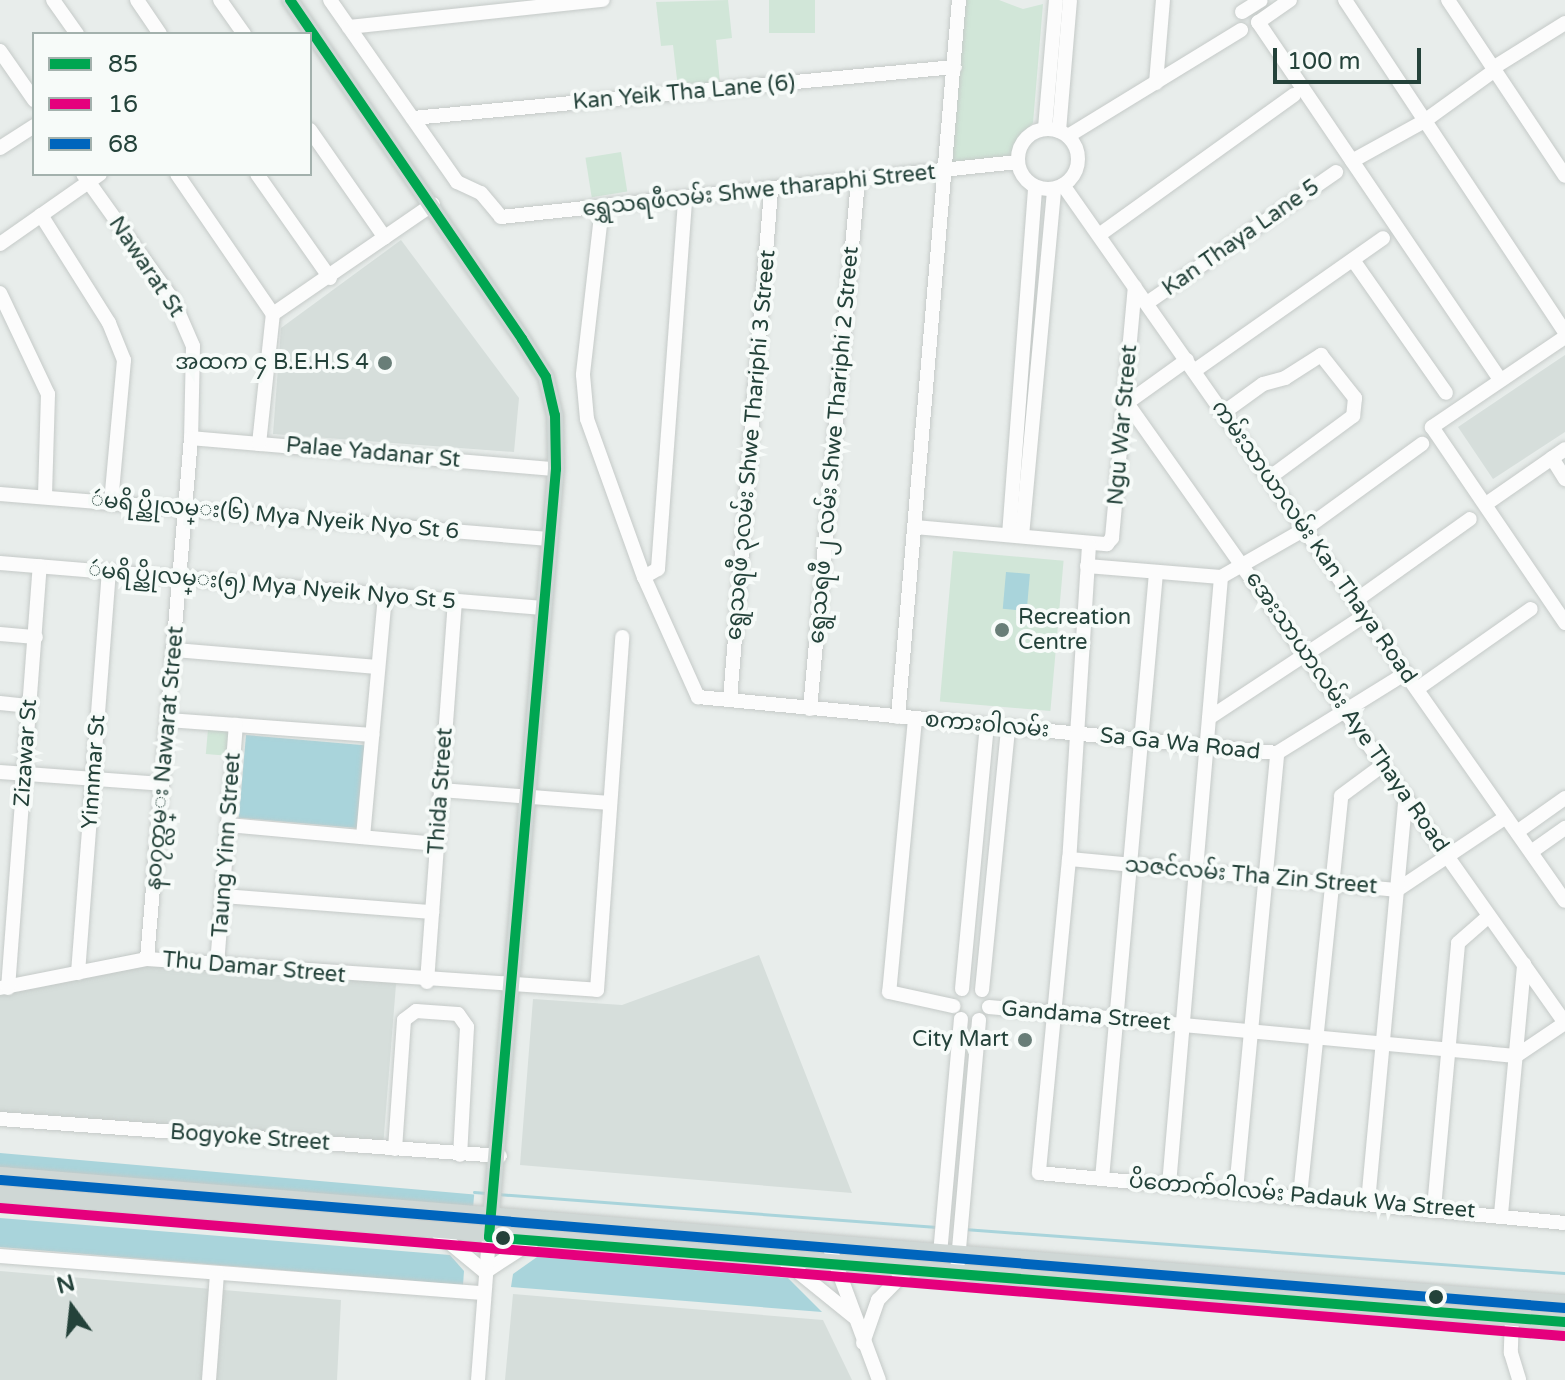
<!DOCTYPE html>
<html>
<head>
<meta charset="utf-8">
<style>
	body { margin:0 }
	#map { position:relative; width:1565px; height:1380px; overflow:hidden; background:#e8edeb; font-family:"Varela Round","Noto Sans Myanmar",sans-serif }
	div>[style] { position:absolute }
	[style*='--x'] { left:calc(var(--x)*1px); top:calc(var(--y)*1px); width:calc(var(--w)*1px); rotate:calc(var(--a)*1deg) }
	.built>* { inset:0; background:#d6dedb }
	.green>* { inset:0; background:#d1e6d8; transform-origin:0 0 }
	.water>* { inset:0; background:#a9d4db; transform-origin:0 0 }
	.stream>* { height:3px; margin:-1.5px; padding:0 1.5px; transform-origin:1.5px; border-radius:1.5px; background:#a9d4db }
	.roads { filter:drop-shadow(0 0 2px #c5cac8) drop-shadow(0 0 2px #c5cac8) }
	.minor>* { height:14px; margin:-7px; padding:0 7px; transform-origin:7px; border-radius:7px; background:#fcfcfc }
	.minor>.ring { margin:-7px; padding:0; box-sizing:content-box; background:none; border:14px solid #fcfcfc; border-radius:50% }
	.major>* { height:16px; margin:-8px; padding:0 8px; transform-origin:8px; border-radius:8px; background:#cfd7d5 }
	.bus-1>* { height:10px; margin:-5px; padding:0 5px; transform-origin:5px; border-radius:5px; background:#00a651 }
	.bus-2>* { height:10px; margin:-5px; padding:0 5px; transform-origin:5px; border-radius:5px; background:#e5007d }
	.bus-3>* { height:10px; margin:-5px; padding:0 5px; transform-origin:5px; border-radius:5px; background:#0065bd }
	.dots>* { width:22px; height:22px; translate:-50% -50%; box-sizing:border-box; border:4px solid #f7fbf9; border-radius:50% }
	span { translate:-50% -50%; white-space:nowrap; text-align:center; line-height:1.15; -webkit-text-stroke:8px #f7fbf9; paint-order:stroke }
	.street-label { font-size:22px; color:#24423a }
	.poi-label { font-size:22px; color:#24423a }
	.right { translate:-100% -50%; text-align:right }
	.left { translate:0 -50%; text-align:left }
	.legend { position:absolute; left:32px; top:32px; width:280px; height:144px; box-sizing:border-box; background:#f7fbf9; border:2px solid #a3b1ad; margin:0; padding:10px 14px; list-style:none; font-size:24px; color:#24423a }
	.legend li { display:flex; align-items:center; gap:16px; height:40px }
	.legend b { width:40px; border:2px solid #a3b1ad }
	.north { position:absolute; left:32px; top:1268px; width:80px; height:80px; -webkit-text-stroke:6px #f7fbf9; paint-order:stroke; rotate:345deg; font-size:22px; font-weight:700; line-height:32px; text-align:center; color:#24423a }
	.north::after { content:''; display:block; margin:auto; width:28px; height:36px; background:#24423a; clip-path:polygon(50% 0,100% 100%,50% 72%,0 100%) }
	.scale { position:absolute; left:1273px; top:48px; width:148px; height:36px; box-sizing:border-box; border:4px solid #24423a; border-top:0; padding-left:10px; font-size:24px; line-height:28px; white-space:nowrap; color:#24423a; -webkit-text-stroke:6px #f7fbf9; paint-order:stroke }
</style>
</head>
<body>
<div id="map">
	<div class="built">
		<div style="clip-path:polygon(401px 240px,519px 398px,514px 452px,273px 434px,281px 328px)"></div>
		<div style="clip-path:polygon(1565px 355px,1565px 432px,1493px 479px,1458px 427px)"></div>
		<div style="clip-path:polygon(141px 952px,397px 972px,383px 1147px,0 1116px,0 982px)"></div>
		<div style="clip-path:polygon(759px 955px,852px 1193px,520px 1165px,533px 999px,622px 1005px)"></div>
		<div style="clip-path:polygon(0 1271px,341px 1300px,337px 1380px,0 1380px)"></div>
		<div style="clip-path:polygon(513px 1294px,823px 1320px,852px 1380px,505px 1380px)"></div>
	</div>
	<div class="green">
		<div style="clip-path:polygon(728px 0,732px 38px,716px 40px,720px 83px,678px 88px,673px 45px,661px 46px,656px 2px)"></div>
		<div style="left:769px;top:0;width:46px;height:33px"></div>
		<div style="clip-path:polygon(964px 0,999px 0,1023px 9px,1043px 4px,1033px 123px,1018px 137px,1012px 157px,950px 165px)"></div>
		<div style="left:621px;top:152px;width:40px;height:36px;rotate:81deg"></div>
		<div style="left:953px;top:551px;width:111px;height:151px;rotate:5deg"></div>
		<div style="left:208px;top:729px;width:22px;height:25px;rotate:5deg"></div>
	</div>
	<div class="water">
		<div style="left:1006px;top:572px;width:24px;height:37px;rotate:5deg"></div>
		<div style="left:246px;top:735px;width:119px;height:83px;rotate:5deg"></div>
		<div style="left:0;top:1153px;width:476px;height:14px;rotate:5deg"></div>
		<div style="clip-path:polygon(0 1218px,450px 1255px,464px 1271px,463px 1285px,0 1247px)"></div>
		<div style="clip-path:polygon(537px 1257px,788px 1278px,822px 1312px,511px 1287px,513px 1274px)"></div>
	</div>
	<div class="stream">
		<div style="--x:474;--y:1192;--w:12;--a:5"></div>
		<div style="--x:497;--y:1194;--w:441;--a:4.3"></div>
		<div style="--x:964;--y:1229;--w:603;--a:4.19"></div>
	</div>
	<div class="roads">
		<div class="minor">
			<div style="--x:53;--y:0;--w:42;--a:54.8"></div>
			<div style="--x:137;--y:0;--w:41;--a:55.9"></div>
			<div style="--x:220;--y:0;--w:42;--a:54.8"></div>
			<div style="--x:330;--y:0;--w:222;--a:55.1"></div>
			<div style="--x:457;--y:182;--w:26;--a:25"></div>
			<div style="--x:481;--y:193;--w:31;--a:50"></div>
			<div style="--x:501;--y:217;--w:519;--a:-6.08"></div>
			<div style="--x:1290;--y:0;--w:39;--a:145"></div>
			<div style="--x:1258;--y:22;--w:432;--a:55.9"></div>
			<div style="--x:1345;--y:0;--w:399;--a:56.5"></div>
			<div style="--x:1448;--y:0;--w:211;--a:56.4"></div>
			<div style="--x:1242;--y:12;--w:22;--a:-32"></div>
			<div style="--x:349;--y:27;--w:255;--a:-6.1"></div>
			<div style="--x:0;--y:51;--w:60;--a:55.2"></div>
			<div style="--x:1493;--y:68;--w:85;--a:-32"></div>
			<div style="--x:1156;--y:83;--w:83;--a:-85.2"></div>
			<div style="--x:413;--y:118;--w:544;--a:-5.38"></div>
			<div style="--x:1045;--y:128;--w:128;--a:-85.1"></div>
			<div class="ring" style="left:1018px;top:129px;width:46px;height:46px"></div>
			<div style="--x:310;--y:130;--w:131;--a:55.2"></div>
			<div style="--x:1059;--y:131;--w:131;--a:-85.2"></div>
			<div style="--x:1068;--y:136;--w:203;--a:-31.5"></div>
			<div style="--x:0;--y:148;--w:40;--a:-32.9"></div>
			<div style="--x:1352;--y:161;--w:81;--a:-28.8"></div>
			<div style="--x:1423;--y:122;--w:89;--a:-35.8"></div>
			<div style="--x:83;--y:174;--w:155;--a:54.5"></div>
			<div style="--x:173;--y:300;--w:50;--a:66.5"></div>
			<div style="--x:193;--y:346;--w:92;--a:91.2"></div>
			<div style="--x:191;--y:438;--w:523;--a:94.83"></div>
			<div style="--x:177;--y:174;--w:170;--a:55.6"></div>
			<div style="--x:257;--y:174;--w:127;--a:54.9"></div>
			<div style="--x:1063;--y:185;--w:874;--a:54.97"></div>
			<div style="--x:602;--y:207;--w:169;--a:96.5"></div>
			<div style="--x:583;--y:375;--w:44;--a:84.8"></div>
			<div style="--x:587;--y:419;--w:168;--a:70.2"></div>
			<div style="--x:644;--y:577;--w:132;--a:65.8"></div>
			<div style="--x:698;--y:697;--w:582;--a:5.52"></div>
			<div style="--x:1277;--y:753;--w:152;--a:-31.8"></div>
			<div style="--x:41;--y:215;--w:128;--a:57.8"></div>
			<div style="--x:109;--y:323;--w:40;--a:68"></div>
			<div style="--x:124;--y:360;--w:144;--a:95.2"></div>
			<div style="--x:1099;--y:235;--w:240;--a:-35.7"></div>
			<div style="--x:0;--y:244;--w:122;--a:-35"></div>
			<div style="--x:1353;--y:260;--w:162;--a:55"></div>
			<div style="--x:0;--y:293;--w:112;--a:64.6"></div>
			<div style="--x:48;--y:394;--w:103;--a:91.7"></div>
			<div style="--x:1147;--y:303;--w:230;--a:-34.7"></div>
			<div style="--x:1565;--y:337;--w:161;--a:145.9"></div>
			<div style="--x:1432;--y:427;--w:237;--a:55.8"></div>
			<div style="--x:1187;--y:360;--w:74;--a:144.4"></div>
			<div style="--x:1127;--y:403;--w:759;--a:54.76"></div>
			<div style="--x:1194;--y:371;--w:231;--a:-35.1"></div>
			<div style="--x:1223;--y:413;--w:49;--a:-35.9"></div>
			<div style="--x:1263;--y:384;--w:23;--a:-15"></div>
			<div style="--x:1285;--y:378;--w:43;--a:-32.6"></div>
			<div style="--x:1321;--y:355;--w:55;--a:51.7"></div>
			<div style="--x:1355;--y:398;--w:18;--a:96"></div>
			<div style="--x:1353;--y:416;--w:104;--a:143.6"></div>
			<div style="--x:191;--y:438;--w:366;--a:4.9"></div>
			<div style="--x:259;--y:444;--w:131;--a:-83.9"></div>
			<div style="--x:273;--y:314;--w:194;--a:-34.5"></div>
			<div style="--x:1552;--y:458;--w:25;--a:58"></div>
			<div style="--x:0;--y:494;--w:551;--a:4.69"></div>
			<div style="--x:1486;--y:504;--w:96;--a:-34.8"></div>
			<div style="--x:915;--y:527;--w:193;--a:5.1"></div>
			<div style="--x:1107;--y:544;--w:8;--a:-50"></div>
			<div style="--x:1112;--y:538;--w:252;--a:-84.8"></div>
			<div style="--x:1009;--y:535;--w:349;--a:-85.7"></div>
			<div style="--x:1022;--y:536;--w:348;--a:-84.7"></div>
			<div style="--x:1089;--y:545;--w:315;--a:93.6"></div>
			<div style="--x:1069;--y:859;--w:315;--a:95.5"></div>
			<div style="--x:1039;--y:1173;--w:528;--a:5.43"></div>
			<div style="--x:0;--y:563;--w:545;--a:4.74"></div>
			<div style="--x:1087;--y:566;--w:134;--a:4.7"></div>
			<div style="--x:1221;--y:577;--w:97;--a:-29.7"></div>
			<div style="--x:1305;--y:529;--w:145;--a:-36"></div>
			<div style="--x:644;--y:577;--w:16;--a:-30"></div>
			<div style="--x:658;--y:569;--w:372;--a:-85.8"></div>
			<div style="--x:1355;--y:601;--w:141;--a:-35.5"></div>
			<div style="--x:0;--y:634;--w:36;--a:5"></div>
			<div style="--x:175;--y:650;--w:203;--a:4.8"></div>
			<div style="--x:1417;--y:689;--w:139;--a:-35.1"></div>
			<div style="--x:730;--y:700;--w:512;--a:-85.4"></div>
			<div style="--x:0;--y:703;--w:30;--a:6"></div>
			<div style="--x:810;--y:709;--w:530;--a:-84.81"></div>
			<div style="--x:898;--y:717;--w:720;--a:-85.14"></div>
			<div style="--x:1209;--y:718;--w:187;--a:-33.4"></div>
			<div style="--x:915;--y:719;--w:274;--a:95.4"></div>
			<div style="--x:889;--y:992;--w:66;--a:12.3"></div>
			<div style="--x:168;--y:720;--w:205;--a:4.2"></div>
			<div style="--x:0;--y:772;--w:162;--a:4.2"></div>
			<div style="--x:441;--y:790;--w:169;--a:4.4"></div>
			<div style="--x:228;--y:825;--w:210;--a:5.2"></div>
			<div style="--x:1517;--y:832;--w:59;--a:-35.3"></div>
			<div style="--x:363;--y:837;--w:243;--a:-84.8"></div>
			<div style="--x:1531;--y:852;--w:42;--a:-35.2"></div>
			<div style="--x:1069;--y:859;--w:329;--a:5.4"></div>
			<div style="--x:1397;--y:890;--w:131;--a:-33.8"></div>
			<div style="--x:223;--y:896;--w:210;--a:4.4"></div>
			<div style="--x:217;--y:965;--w:241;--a:-85.5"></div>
			<div style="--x:78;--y:973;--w:402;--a:-85.6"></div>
			<div style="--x:427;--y:982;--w:382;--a:-85.8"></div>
			<div style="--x:0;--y:988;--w:150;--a:-11.2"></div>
			<div style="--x:147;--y:959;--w:451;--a:3.9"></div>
			<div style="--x:597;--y:990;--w:354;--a:-85.9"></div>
			<div style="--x:8;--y:988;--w:423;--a:-85.7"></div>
			<div style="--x:962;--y:989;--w:264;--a:-84.6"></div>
			<div style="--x:982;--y:990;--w:263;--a:-84.3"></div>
			<div style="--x:989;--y:1007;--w:529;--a:5.31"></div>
			<div style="--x:1516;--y:1056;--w:59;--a:-34"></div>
			<div style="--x:0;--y:1119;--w:501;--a:4.23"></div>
			<div style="--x:395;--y:1149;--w:129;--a:-86"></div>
			<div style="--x:404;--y:1020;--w:15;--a:-37"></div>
			<div style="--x:416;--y:1011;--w:42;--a:4.1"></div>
			<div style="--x:458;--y:1014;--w:16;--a:55"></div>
			<div style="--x:467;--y:1027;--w:128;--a:93.1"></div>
			<div style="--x:1102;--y:1179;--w:608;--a:-84.91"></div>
			<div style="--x:1169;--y:1185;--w:610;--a:-85.11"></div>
			<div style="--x:1236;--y:1190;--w:439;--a:-84.6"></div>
			<div style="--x:1300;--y:1196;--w:402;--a:-84.1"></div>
			<div style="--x:1341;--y:796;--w:52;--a:-36.4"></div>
			<div style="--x:1368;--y:1202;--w:408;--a:-84.7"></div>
			<div style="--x:1434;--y:1208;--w:266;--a:-84.8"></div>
			<div style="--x:1458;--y:943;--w:41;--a:-41.1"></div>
			<div style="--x:1501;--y:1214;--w:251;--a:-84.7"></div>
			<div style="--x:438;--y:1233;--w:61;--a:39.7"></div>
			<div style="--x:828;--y:1243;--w:146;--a:69.6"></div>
			<div style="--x:940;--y:1254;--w:236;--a:-84.9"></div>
			<div style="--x:0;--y:1256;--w:484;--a:4.4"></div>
			<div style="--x:780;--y:1257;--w:95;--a:39"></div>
			<div style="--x:485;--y:1272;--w:61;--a:-32.9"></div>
			<div style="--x:957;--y:1272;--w:253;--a:-85"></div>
			<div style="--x:1512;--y:1317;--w:36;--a:92"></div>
			<div style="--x:1511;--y:1353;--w:28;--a:73"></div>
			<div style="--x:863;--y:1343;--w:46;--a:-70.8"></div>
			<div style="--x:878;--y:1300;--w:43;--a:-45.9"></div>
			<div style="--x:209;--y:1380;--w:107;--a:-85.7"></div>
			<div style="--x:478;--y:1380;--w:143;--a:-85.6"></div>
		</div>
		<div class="major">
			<div style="--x:290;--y:0;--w:411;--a:55.6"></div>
			<div style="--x:522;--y:339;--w:45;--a:57.7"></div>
			<div style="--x:546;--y:377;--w:39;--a:77"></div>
			<div style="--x:555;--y:415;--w:54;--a:88.9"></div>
			<div style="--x:556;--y:469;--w:761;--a:94.98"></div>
			<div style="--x:0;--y:1175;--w:1570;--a:4.68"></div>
			<div style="--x:0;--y:1194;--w:1570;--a:4.68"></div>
		</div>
	</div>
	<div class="bus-1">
		<div style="--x:290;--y:0;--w:411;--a:55.6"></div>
		<div style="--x:522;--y:339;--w:45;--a:57.7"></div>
		<div style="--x:546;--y:377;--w:39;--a:77"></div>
		<div style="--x:555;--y:415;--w:54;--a:88.9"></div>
		<div style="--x:556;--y:469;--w:771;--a:94.99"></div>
		<div style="--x:489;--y:1237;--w:1079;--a:4.52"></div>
	</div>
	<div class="bus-2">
		<div style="--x:0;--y:1208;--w:1569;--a:4.68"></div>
	</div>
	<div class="bus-3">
		<div style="--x:1;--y:1180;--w:1569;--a:4.68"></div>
	</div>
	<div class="dots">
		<div style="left:385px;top:363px;background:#697e78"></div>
		<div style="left:1002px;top:630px;background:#697e78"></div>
		<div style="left:1025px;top:1040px;background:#697e78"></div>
		<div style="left:503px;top:1238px;background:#24423a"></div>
		<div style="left:1436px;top:1297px;background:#24423a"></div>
	</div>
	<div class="street-label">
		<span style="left:684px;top:93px;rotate:-5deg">Kan Yeik Tha Lane (6)</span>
		<span style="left:759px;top:191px;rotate:-6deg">ရွှေသရဖီလမ်း Shwe tharaphi Street</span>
		<span style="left:1241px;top:238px;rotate:-35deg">Kan Thaya Lane 5</span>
		<span style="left:146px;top:267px;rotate:56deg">Nawarat St</span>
		<span style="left:1123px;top:425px;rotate:-85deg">Ngu War Street</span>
		<span style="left:751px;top:445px;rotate:-85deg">ရွေသရဖီ ၃လမ်း Shwe Thariphi 3 Street</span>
		<span style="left:834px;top:445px;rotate:-85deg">ရွေသရဖီ ၂ လမ်း Shwe Thariphi 2 Street</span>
		<span style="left:373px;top:453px;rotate:5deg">Palae Yadanar St</span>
		<span style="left:275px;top:516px;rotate:5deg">ဴမရိပ္ညိုလမ္း(၆) Mya Nyeik Nyo St 6</span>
		<span style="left:1314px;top:542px;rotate:55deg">ကမ်းသာယာလမ်း Kan Thaya Road</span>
		<span style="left:272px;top:586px;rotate:5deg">ဴမရိပ္ညိုလမ္း(၅) Mya Nyeik Nyo St 5</span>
		<span style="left:1347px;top:712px;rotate:55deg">အေးသာယာလမ်း Aye Thaya Road</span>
		<span style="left:987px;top:725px;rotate:5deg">စကား၀ါလမ်း</span>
		<span style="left:1180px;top:744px;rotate:6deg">Sa Ga Wa Road</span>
		<span style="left:26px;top:753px;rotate:-86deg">Zizawar St</span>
		<span style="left:165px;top:758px;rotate:-85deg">နဝ၇တ္လမ္း Nawarat Street</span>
		<span style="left:94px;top:772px;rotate:-86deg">Yinnmar St</span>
		<span style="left:441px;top:791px;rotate:-86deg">Thida Street</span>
		<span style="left:227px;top:845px;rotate:-86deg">Taung Yinn Street</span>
		<span style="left:1251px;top:876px;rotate:5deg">သဇင်လမ်း Tha Zin Street</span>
		<span style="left:254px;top:968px;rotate:5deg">Thu Damar Street</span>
		<span style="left:1086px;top:1016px;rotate:5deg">Gandama Street</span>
		<span style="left:250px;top:1138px;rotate:4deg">Bogyoke Street</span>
		<span style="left:1302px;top:1196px;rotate:5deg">ပိတောက်ဝါလမ်း Padauk Wa Street</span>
	</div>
	<div class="poi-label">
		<span class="right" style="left:369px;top:363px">အထက ၄ B.E.H.S 4</span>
		<span class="left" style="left:1018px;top:630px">Recreation<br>Centre</span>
		<span class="right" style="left:1009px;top:1040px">City Mart</span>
	</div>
	<ul class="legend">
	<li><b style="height:10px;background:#00a651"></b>85</li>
	<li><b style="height:10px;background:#e5007d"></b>16</li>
	<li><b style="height:10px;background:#0065bd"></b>68</li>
	</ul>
	<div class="north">N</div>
	<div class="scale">100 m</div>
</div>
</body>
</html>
